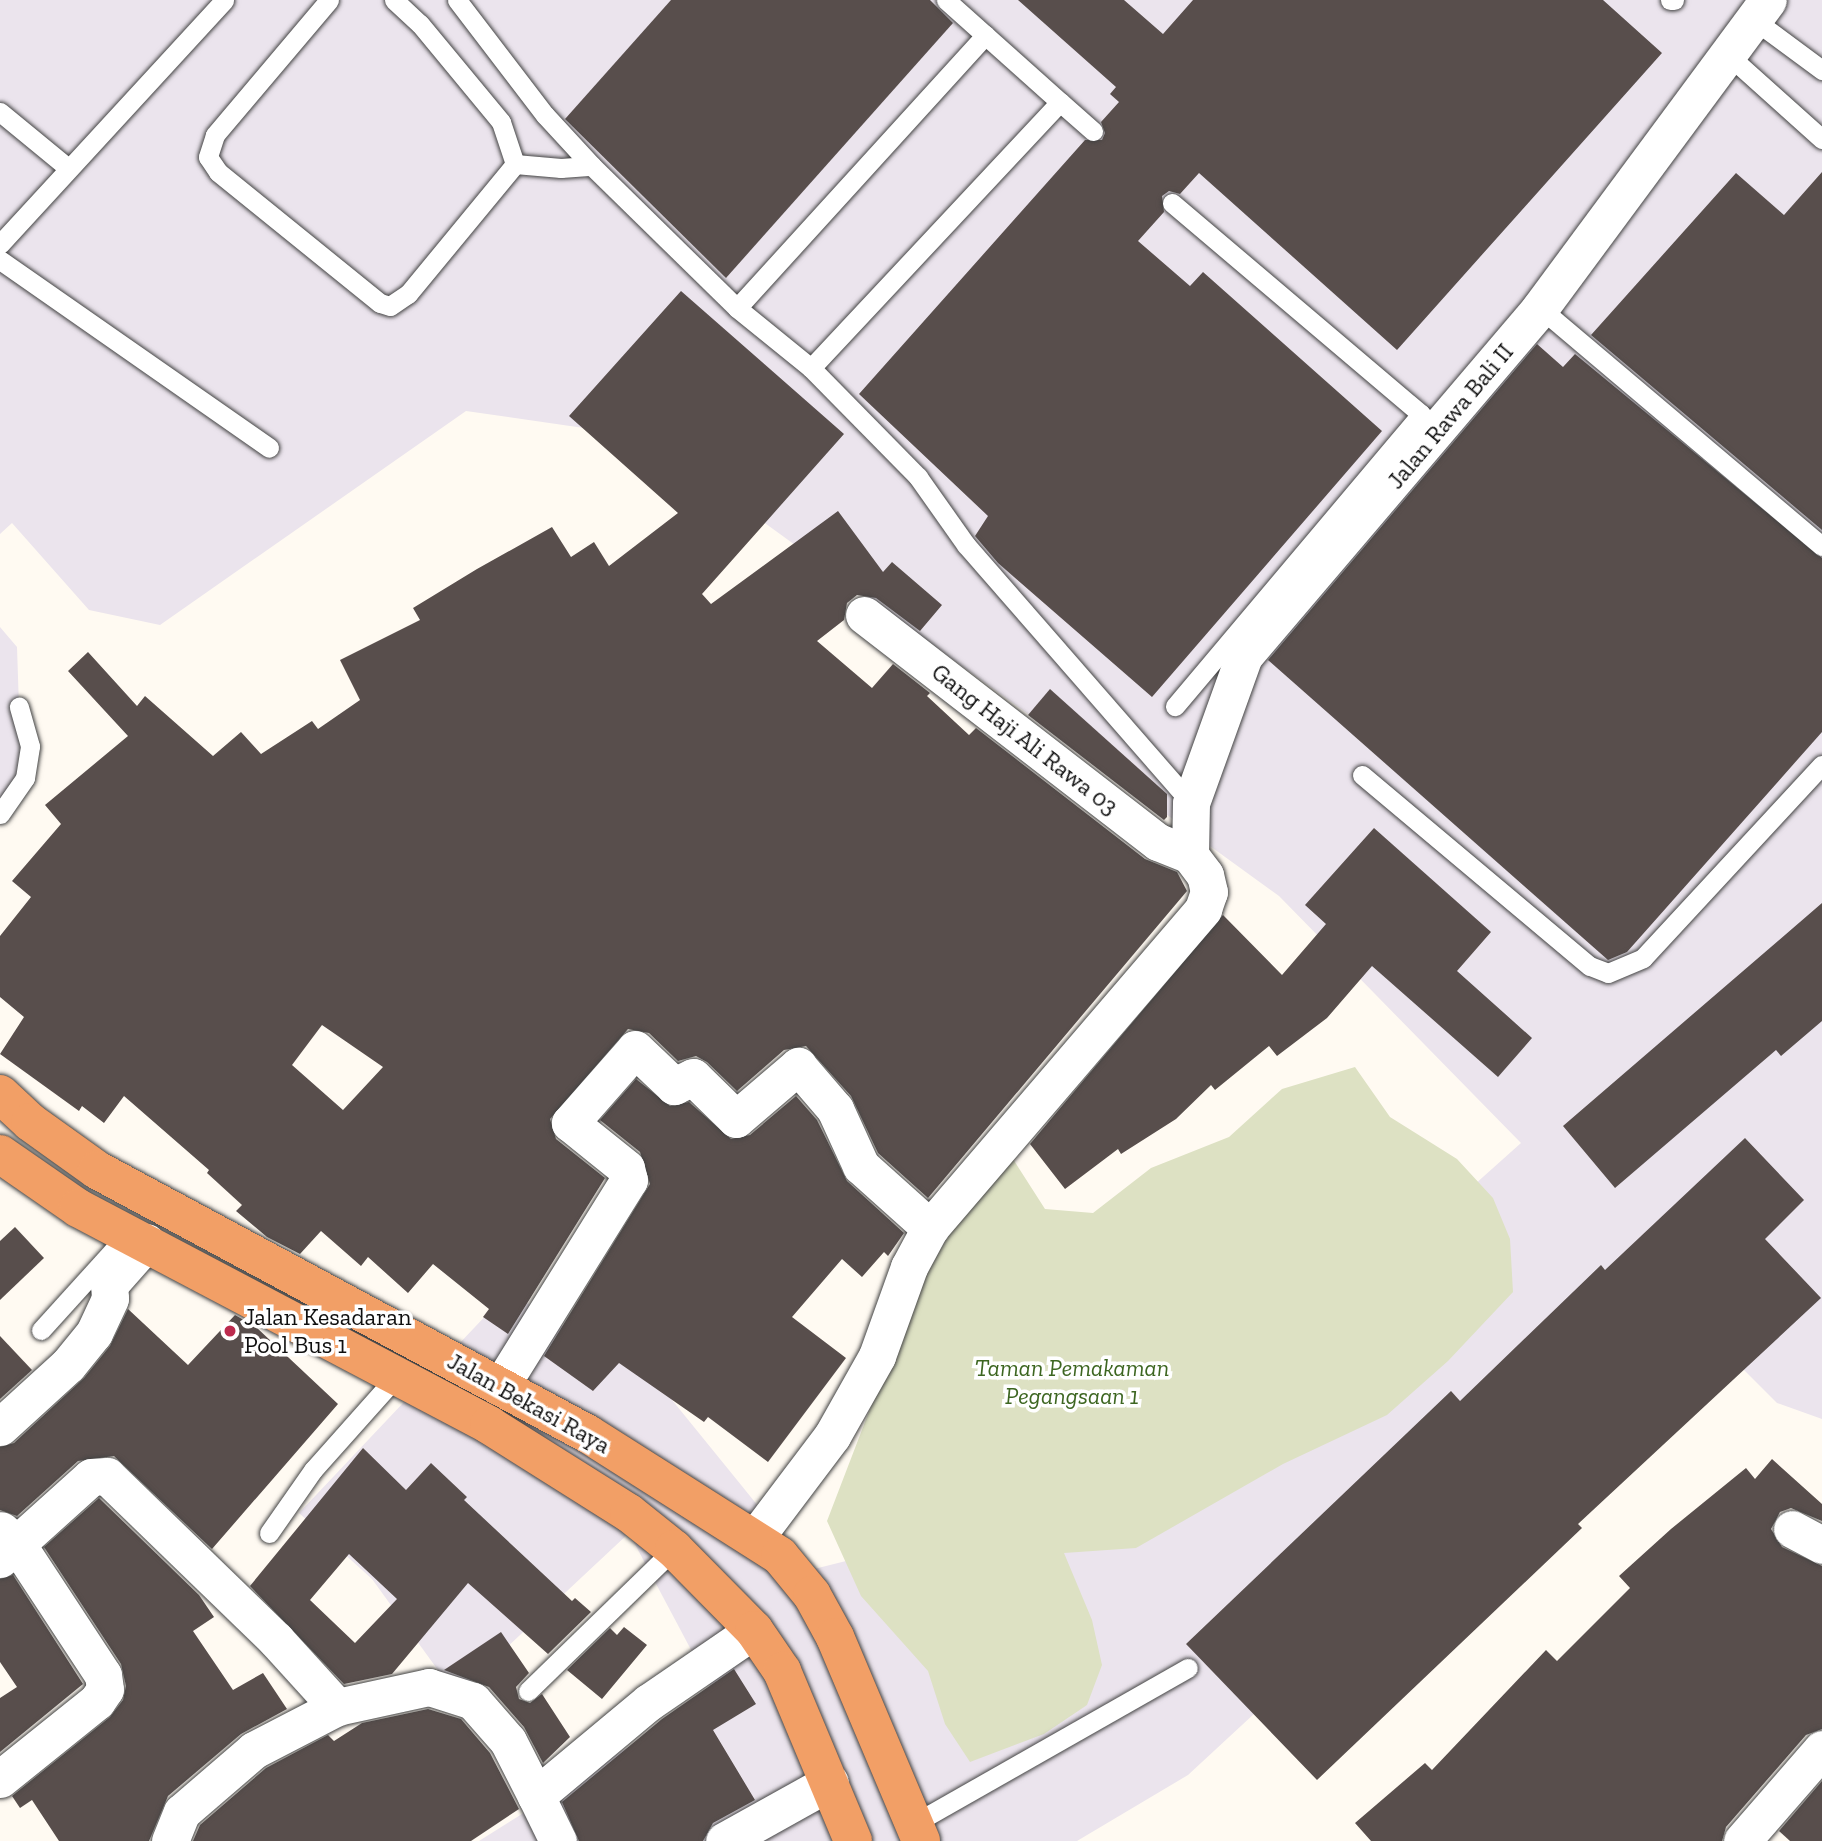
<!DOCTYPE html>
<html>
<head>
<meta charset="utf-8">
<style>
	body { margin:0 }
	#map { position:relative; width:1822px; height:1841px; overflow:hidden; background:#fffaf2; font-family:"Zilla Slab",serif }
	div>[style] { position:absolute }
	[style*='--x'] { left:calc(var(--x)*1px); top:calc(var(--y)*1px); width:calc(var(--w)*1px); rotate:calc(var(--a)*1deg) }
	.industrial>* { inset:0; background:#ebe4ed }
	.cemetery>* { inset:0; background:#dde1c3 }
	.building>* { inset:0; background:#584e4c }
	.roads { filter:drop-shadow(0 0 2px #424242) drop-shadow(0 0 2px #424242) }
	.service>* { height:19px; margin:-9.5px; padding:0 9.5px; transform-origin:9.5px; border-radius:9.5px; background:#fff }
	.minor>* { height:37px; margin:-18.5px; padding:0 18.5px; transform-origin:18.5px; border-radius:18.5px; background:#fff }
	.trunk>* { height:38px; margin:-19px; padding:0 19px; transform-origin:19px; border-radius:19px; background:#f29f66 }
	.dots>* { width:19px; height:19px; translate:-50% -50%; box-sizing:border-box; border:4px solid #fff; border-radius:50% }
	span { translate:-50% -50%; white-space:nowrap; text-align:center; line-height:1.15; -webkit-text-stroke:7px #fff; paint-order:stroke }
	.street-label { font-size:24px; color:#0f0f0f }
	.poi-label { font-size:24px; color:#0f0f0f }
	.left { translate:0 -50%; text-align:left }
	.park-label { font-size:24px; color:#3d6621; font-style:italic }
</style>
</head>
<body>
<div id="map">
	<div class="industrial">
		<div style="clip-path:polygon(0 0,1822px 0,1822px 1419px,1777px 1403px,1687px 1313px,1188px 1775px,1077px 1841px,479px 1841px,714px 1693px,629px 1533px,456px 1695px,372px 1579px,299px 1513px,509px 1291px,668px 1395px,810px 1570px,1006px 1521px,1417px 1236px,1521px 1143px,1279px 896px,646px 437px,466px 411px,160px 625px,89px 610px,12px 523px,0 534px)"></div>
		<div style="clip-path:polygon(0 627px,17px 647px,19px 707px,30px 746px,0 814px)"></div>
	</div>
	<div class="cemetery">
		<div style="clip-path:polygon(1355px 1067px,1390px 1117px,1457px 1159px,1493px 1198px,1510px 1239px,1513px 1292px,1448px 1361px,1387px 1415px,1283px 1464px,1136px 1548px,1064px 1553px,1092px 1620px,1102px 1665px,1087px 1705px,1044px 1734px,970px 1762px,945px 1724px,928px 1671px,861px 1596px,827px 1521px,913px 1297px,957px 1221px,1013px 1159px,1045px 1209px,1093px 1213px,1151px 1168px,1229px 1137px,1282px 1089px)"></div>
	</div>
	<div class="building">
		<div style="clip-path:polygon(671px 0,930px 0,953px 23px,726px 278px,565px 119px)"></div>
		<div style="clip-path:polygon(1018px 0,1124px 0,1163px 34px,1193px 0,1603px 0,1662px 53px,1397px 350px,1199px 173px,1180px 194px,1169px 191px,1162px 196px,1164px 212px,1138px 241px,1190px 286px,1203px 272px,1382px 431px,1152px 697px,998px 563px,975px 536px,988px 516px,859px 394px,1085px 140px,1102px 140px,1105px 133px,1101px 122px,1119px 102px,1110px 94px,1116px 87px)"></div>
		<div style="clip-path:polygon(1822px 172px,1822px 530px,1591px 335px,1736px 173px,1784px 215px)"></div>
		<div style="clip-path:polygon(evenodd,681px 291px,844px 434px,702px 594px,711px 604px,838px 511px,883px 572px,892px 562px,942px 605px,920px 631px,876px 598px,857px 595px,847px 603px,844px 620px,817px 641px,872px 688px,893px 664px,930px 693px,927px 696px,969px 735px,976px 728px,1145px 859px,1177px 872px,1187px 891px,928px 1198px,878px 1153px,851px 1096px,806px 1046px,784px 1050px,737px 1091px,707px 1062px,696px 1056px,678px 1061px,649px 1033px,628px 1029px,550px 1119px,556px 1139px,605px 1178px,508px 1334px,483px 1317px,489px 1309px,433px 1264px,408px 1293px,368px 1257px,361px 1266px,321px 1231px,300px 1254px,267px 1237px,236px 1211px,242px 1205px,207px 1173px,209px 1170px,124px 1096px,104px 1123px,82px 1106px,79px 1111px,0 1054px,24px 1017px,0 997px,0 936px,31px 897px,12px 881px,61px 824px,45px 805px,128px 736px,68px 671px,88px 652px,137px 706px,145px 696px,213px 756px,241px 732px,261px 754px,312px 721px,318px 729px,360px 700px,340px 660px,420px 620px,413px 608px,477px 569px,552px 527px,571px 557px,594px 542px,609px 566px,678px 513px,569px 416px,681px 291px,322px 1025px,383px 1067px,343px 1110px,292px 1065px,322px 1025px)"></div>
		<div style="clip-path:polygon(1537px 344px,1563px 367px,1575px 354px,1822px 558px,1822px 732px,1627px 952px,1608px 960px,1268px 660px)"></div>
		<div style="clip-path:polygon(1050px 689px,1167px 794px,1167px 817px,1164px 820px,1028px 715px)"></div>
		<div style="clip-path:polygon(1374px 828px,1491px 932px,1457px 971px,1532px 1038px,1498px 1077px,1372px 966px,1327px 1018px,1277px 1056px,1269px 1046px,1215px 1090px,1211px 1085px,1176px 1119px,1121px 1154px,1118px 1149px,1065px 1189px,1030px 1144px,1223px 915px,1282px 975px,1326px 924px,1305px 905px)"></div>
		<div style="clip-path:polygon(1822px 903px,1822px 1021px,1781px 1056px,1776px 1050px,1615px 1188px,1563px 1126px)"></div>
		<div style="clip-path:polygon(636px 1079px,670px 1106px,689px 1102px,731px 1139px,750px 1135px,796px 1096px,817px 1120px,847px 1181px,904px 1233px,888px 1256px,884px 1252px,862px 1277px,842px 1259px,792px 1317px,846px 1358px,768px 1462px,708px 1417px,704px 1422px,619px 1363px,593px 1391px,544px 1356px,650px 1184px,640px 1152px,600px 1120px)"></div>
		<div style="clip-path:polygon(1745px 1138px,1804px 1200px,1765px 1239px,1821px 1298px,1578px 1524px,1582px 1528px,1317px 1780px,1186px 1644px,1451px 1391px,1460px 1401px,1601px 1265px,1605px 1270px)"></div>
		<div style="clip-path:polygon(15px 1227px,44px 1258px,0 1300px,0 1241px)"></div>
		<div style="clip-path:polygon(128px 1309px,188px 1365px,235px 1315px,256px 1327px,338px 1404px,212px 1549px,114px 1456px,78px 1461px,17px 1516px,0 1510px,0 1447px,14px 1443px,84px 1378px,110px 1346px)"></div>
		<div style="clip-path:polygon(0 1336px,32px 1370px,0 1399px)"></div>
		<div style="clip-path:polygon(evenodd,363px 1448px,406px 1490px,431px 1463px,467px 1497px,464px 1500px,572px 1601px,575px 1598px,591px 1612px,548px 1654px,468px 1583px,392px 1674px,344px 1684px,250px 1586px,363px 1448px,349px 1554px,397px 1599px,355px 1643px,310px 1600px,349px 1554px)"></div>
		<div style="clip-path:polygon(1772px 1459px,1822px 1504px,1822px 1521px,1791px 1508px,1780px 1512px,1771px 1529px,1782px 1547px,1822px 1566px,1822px 1729px,1806px 1735px,1726px 1827px,1722px 1841px,1371px 1841px,1355px 1823px,1425px 1763px,1432px 1770px,1546px 1650px,1557px 1661px,1630px 1588px,1619px 1576px,1671px 1529px,1746px 1468px,1755px 1479px)"></div>
		<div style="clip-path:polygon(99px 1498px,199px 1595px,214px 1617px,193px 1631px,233px 1690px,263px 1673px,287px 1709px,241px 1734px,168px 1796px,149px 1841px,59px 1841px,32px 1800px,20px 1808px,12px 1796px,110px 1717px,123px 1700px,126px 1686px,121px 1664px,44px 1547px)"></div>
		<div style="clip-path:polygon(13px 1575px,83px 1684px,0 1752px,0 1698px,17px 1687px,0 1662px,0 1579px)"></div>
		<div style="clip-path:polygon(624px 1627px,647px 1645px,602px 1699px,567px 1670px,610px 1628px,617px 1635px)"></div>
		<div style="clip-path:polygon(501px 1632px,529px 1673px,516px 1687px,519px 1699px,530px 1703px,542px 1694px,570px 1737px,543px 1763px,524px 1727px,489px 1687px,444px 1670px)"></div>
		<div style="clip-path:polygon(734px 1669px,756px 1704px,713px 1730px,755px 1800px,713px 1823px,703px 1841px,579px 1841px,562px 1802px,662px 1719px)"></div>
		<div style="clip-path:polygon(428px 1709px,461px 1719px,490px 1753px,519px 1809px,471px 1841px,193px 1841px,200px 1825px,266px 1768px,328px 1735px,334px 1741px,362px 1723px)"></div>
		<div style="clip-path:polygon(1822px 1781px,1822px 1841px,1790px 1841px,1779px 1831px)"></div>
	</div>
	<div class="roads">
		<div class="service">
			<div style="--x:329;--y:0;--w:177;--a:130.2"></div>
			<div style="--x:215;--y:135;--w:23;--a:108"></div>
			<div style="--x:208;--y:157;--w:18;--a:56"></div>
			<div style="--x:218;--y:172;--w:208;--a:39"></div>
			<div style="--x:380;--y:303;--w:10;--a:17"></div>
			<div style="--x:390;--y:306;--w:22;--a:-34"></div>
			<div style="--x:408;--y:294;--w:168;--a:-50.5"></div>
			<div style="--x:515;--y:164;--w:46;--a:5"></div>
			<div style="--x:561;--y:168;--w:31;--a:-4"></div>
			<div style="--x:394;--y:0;--w:35;--a:43"></div>
			<div style="--x:420;--y:24;--w:127;--a:50.4"></div>
			<div style="--x:501;--y:122;--w:44;--a:71.6"></div>
			<div style="--x:457;--y:0;--w:145;--a:52.6"></div>
			<div style="--x:545;--y:115;--w:69;--a:47.3"></div>
			<div style="--x:592;--y:166;--w:203;--a:44.4"></div>
			<div style="--x:737;--y:308;--w:95;--a:39"></div>
			<div style="--x:811;--y:368;--w:153;--a:45.5"></div>
			<div style="--x:918;--y:477;--w:83;--a:54.8"></div>
			<div style="--x:966;--y:545;--w:342;--a:48.9"></div>
			<div style="--x:1670;--y:0;--w:4;--a:0"></div>
			<div style="--x:1753;--y:19;--w:86;--a:36.5"></div>
			<div style="--x:1726;--y:53;--w:129;--a:41.9"></div>
			<div style="--x:1060;--y:102;--w:44;--a:41.3"></div>
			<div style="--x:0;--y:112;--w:87;--a:39.4"></div>
			<div style="--x:1172;--y:203;--w:326;--a:40.3"></div>
			<div style="--x:1421;--y:414;--w:382;--a:130.1"></div>
			<div style="--x:0;--y:244;--w:331;--a:-47.4"></div>
			<div style="--x:0;--y:260;--w:328;--a:34.9"></div>
			<div style="--x:737;--y:308;--w:369;--a:-47.7"></div>
			<div style="--x:1540;--y:308;--w:369;--a:40.2"></div>
			<div style="--x:811;--y:368;--w:364;--a:-46.9"></div>
			<div style="--x:1060;--y:102;--w:153;--a:-138.2"></div>
			<div style="--x:1362;--y:775;--w:297;--a:40"></div>
			<div style="--x:1590;--y:966;--w:19;--a:21"></div>
			<div style="--x:1608;--y:973;--w:38;--a:-23"></div>
			<div style="--x:1643;--y:958;--w:263;--a:-47.2"></div>
			<div style="--x:0;--y:814;--w:44;--a:-55.2"></div>
			<div style="--x:25;--y:778;--w:32;--a:-81"></div>
			<div style="--x:30;--y:746;--w:41;--a:-105.8"></div>
			<div style="--x:41;--y:1330;--w:132;--a:-47.8"></div>
			<div style="--x:269;--y:1533;--w:77;--a:-55.1"></div>
			<div style="--x:313;--y:1470;--w:123;--a:-48.3"></div>
			<div style="--x:528;--y:1691;--w:204;--a:-44.2"></div>
			<div style="--x:913;--y:1824;--w:316;--a:-29.6"></div>
		</div>
		<div class="minor">
			<div style="--x:864;--y:615;--w:371;--a:37.7"></div>
			<div style="--x:1158;--y:842;--w:35;--a:22"></div>
			<div style="--x:1190;--y:855;--w:52;--a:-88.9"></div>
			<div style="--x:1191;--y:803;--w:156;--a:-70.2"></div>
			<div style="--x:1244;--y:656;--w:457;--a:-49.6"></div>
			<div style="--x:1540;--y:308;--w:383;--a:-53.5"></div>
			<div style="--x:500;--y:1387;--w:244;--a:-58.1"></div>
			<div style="--x:629;--y:1180;--w:12;--a:-104"></div>
			<div style="--x:626;--y:1168;--w:72;--a:-141.2"></div>
			<div style="--x:570;--y:1123;--w:98;--a:-48.7"></div>
			<div style="--x:635;--y:1049;--w:54;--a:43.5"></div>
			<div style="--x:674;--y:1086;--w:21;--a:-25"></div>
			<div style="--x:693;--y:1077;--w:60;--a:44.3"></div>
			<div style="--x:736;--y:1119;--w:82;--a:-40.5"></div>
			<div style="--x:798;--y:1066;--w:57;--a:49.3"></div>
			<div style="--x:835;--y:1109;--w:63;--a:65.5"></div>
			<div style="--x:861;--y:1166;--w:93;--a:41.9"></div>
			<div style="--x:0;--y:1427;--w:92;--a:-42.4"></div>
			<div style="--x:68;--y:1365;--w:41;--a:-50.9"></div>
			<div style="--x:94;--y:1333;--w:38;--a:-65"></div>
			<div style="--x:110;--y:1298;--w:13;--a:-94"></div>
			<div style="--x:109;--y:1285;--w:57;--a:-48.5"></div>
			<div style="--x:1792;--y:1529;--w:34;--a:28"></div>
			<div style="--x:755;--y:1538;--w:128;--a:-53"></div>
			<div style="--x:832;--y:1436;--w:92;--a:-60.6"></div>
			<div style="--x:877;--y:1356;--w:95;--a:-70.2"></div>
			<div style="--x:909;--y:1267;--w:44;--a:-61.7"></div>
			<div style="--x:930;--y:1228;--w:420;--a:-49.4"></div>
			<div style="--x:1203;--y:909;--w:18;--a:-71"></div>
			<div style="--x:1209;--y:892;--w:17;--a:-103"></div>
			<div style="--x:1205;--y:875;--w:25;--a:-127"></div>
			<div style="--x:0;--y:1559;--w:122;--a:-42"></div>
			<div style="--x:91;--y:1477;--w:16;--a:-4"></div>
			<div style="--x:107;--y:1476;--w:235;--a:44.1"></div>
			<div style="--x:276;--y:1640;--w:91;--a:47.7"></div>
			<div style="--x:0;--y:1779;--w:124;--a:-38.8"></div>
			<div style="--x:97;--y:1701;--w:14;--a:-56"></div>
			<div style="--x:105;--y:1689;--w:14;--a:-98"></div>
			<div style="--x:103;--y:1675;--w:157;--a:-123.3"></div>
			<div style="--x:17;--y:1544;--w:21;--a:-139"></div>
			<div style="--x:536;--y:1796;--w:50;--a:63.9"></div>
			<div style="--x:170;--y:1841;--w:31;--a:-68"></div>
			<div style="--x:182;--y:1812;--w:95;--a:-40.7"></div>
			<div style="--x:254;--y:1750;--w:93;--a:-27.4"></div>
			<div style="--x:337;--y:1707;--w:94;--a:-12.3"></div>
			<div style="--x:429;--y:1687;--w:46;--a:17.7"></div>
			<div style="--x:473;--y:1701;--w:53;--a:48.8"></div>
			<div style="--x:508;--y:1741;--w:62;--a:63"></div>
			<div style="--x:536;--y:1796;--w:147;--a:-39.8"></div>
			<div style="--x:649;--y:1702;--w:127;--a:-34.4"></div>
			<div style="--x:724;--y:1841;--w:121;--a:-29.1"></div>
			<div style="--x:1742;--y:1841;--w:122;--a:-49"></div>
		</div>
		<div class="trunk">
			<div style="--x:0;--y:1094;--w:41;--a:43"></div>
			<div style="--x:30;--y:1122;--w:82;--a:35.6"></div>
			<div style="--x:97;--y:1170;--w:557;--a:28.27"></div>
			<div style="--x:588;--y:1434;--w:227;--a:32.4"></div>
			<div style="--x:780;--y:1556;--w:50;--a:50.6"></div>
			<div style="--x:812;--y:1595;--w:48;--a:61.3"></div>
			<div style="--x:835;--y:1637;--w:221;--a:67.1"></div>
			<div style="--x:0;--y:1154;--w:95;--a:34.7"></div>
			<div style="--x:78;--y:1208;--w:465;--a:27.8"></div>
			<div style="--x:489;--y:1425;--w:165;--a:32.2"></div>
			<div style="--x:629;--y:1513;--w:58;--a:38.7"></div>
			<div style="--x:674;--y:1549;--w:114;--a:45.4"></div>
			<div style="--x:754;--y:1630;--w:50;--a:55.7"></div>
			<div style="--x:782;--y:1671;--w:184;--a:67.3"></div>
		</div>
	</div>
	<div class="dots">
		<div style="left:230px;top:1331px;background:#bc2b4e"></div>
	</div>
	<div class="street-label">
		<span style="left:1450px;top:416px;rotate:-50deg">Jalan Rawa Bali II</span>
		<span style="left:1025px;top:739px;rotate:38deg">Gang Haji Ali Rawa 03</span>
		<span style="left:529px;top:1403px;rotate:29deg">Jalan Bekasi Raya</span>
	</div>
	<div class="poi-label">
		<span class="left" style="left:244px;top:1331px">Jalan Kesadaran<br>Pool Bus 1</span>
	</div>
	<div class="park-label">
		<span style="left:1072px;top:1382px">Taman Pemakaman<br>Pegangsaan 1</span>
	</div>
</div>
</body>
</html>
